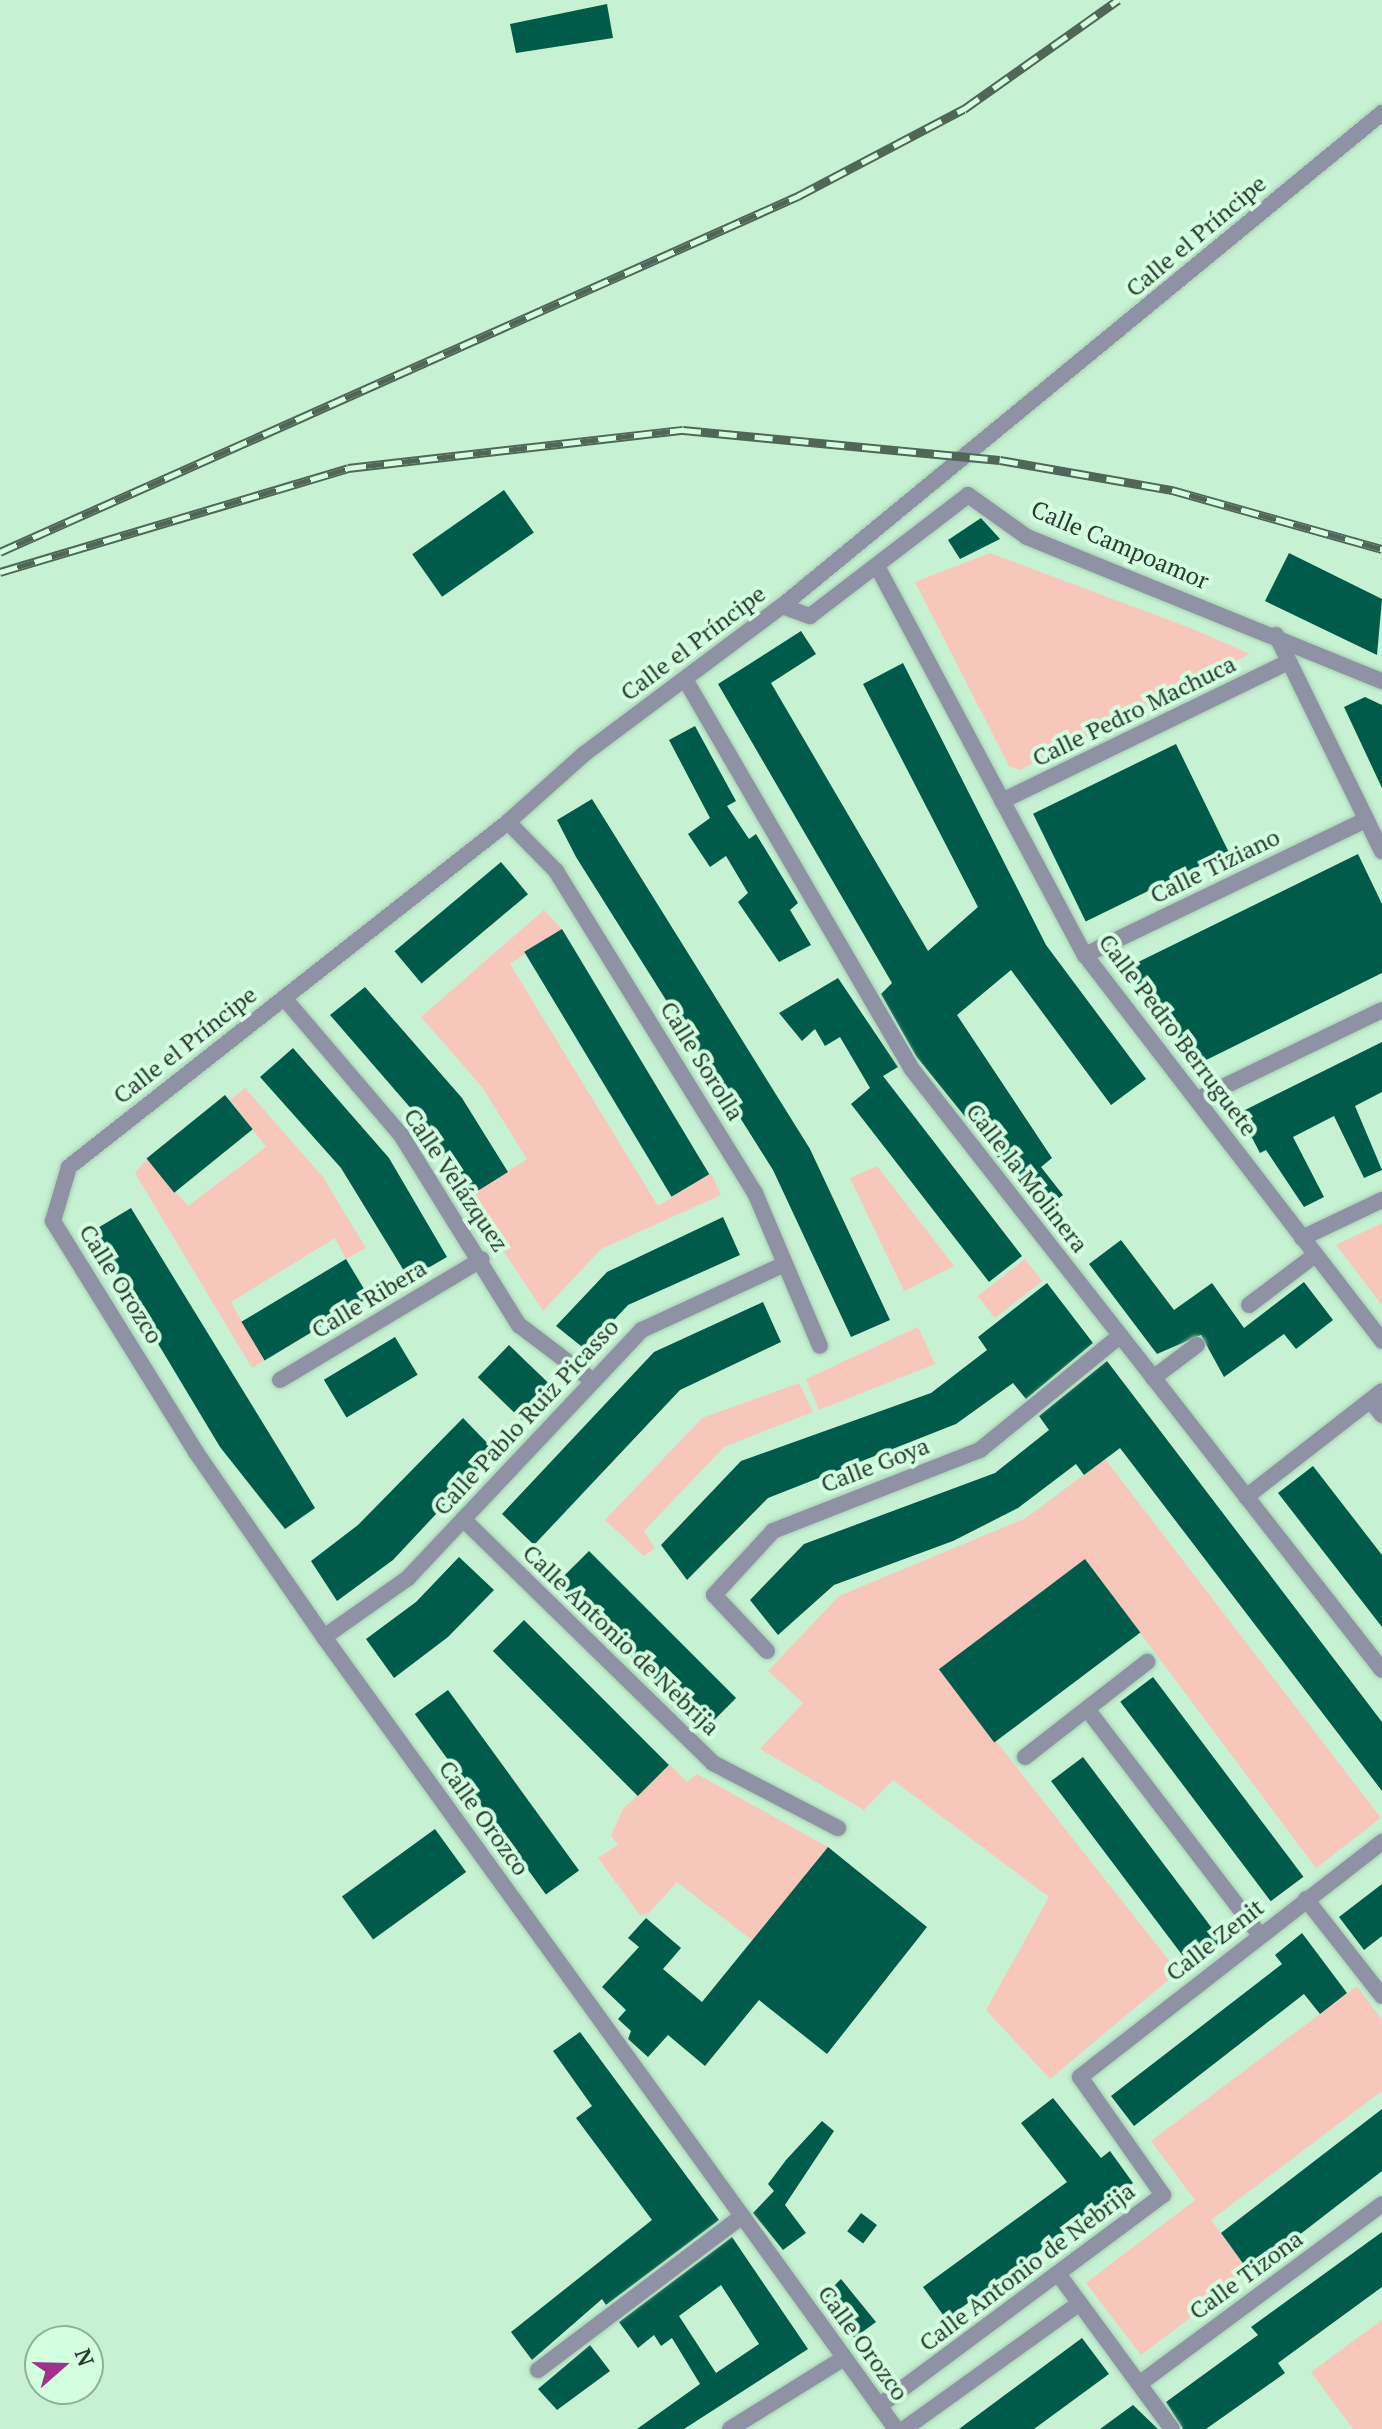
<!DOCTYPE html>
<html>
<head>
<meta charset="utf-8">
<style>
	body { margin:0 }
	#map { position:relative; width:1382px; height:2429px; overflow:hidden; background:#c6f2d3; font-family:"PT Serif",serif }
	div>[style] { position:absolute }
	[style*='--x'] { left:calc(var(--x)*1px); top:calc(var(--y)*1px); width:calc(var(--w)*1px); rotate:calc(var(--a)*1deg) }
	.green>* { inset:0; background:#f8c7bb; transform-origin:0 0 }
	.building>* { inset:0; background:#005b4a; transform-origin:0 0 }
	.roads { filter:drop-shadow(0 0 2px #a7cdb2) drop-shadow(0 0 2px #a7cdb2) }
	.minor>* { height:16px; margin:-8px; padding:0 8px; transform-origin:8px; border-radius:8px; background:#8e92a4 }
	.rail>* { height:9px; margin-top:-4.5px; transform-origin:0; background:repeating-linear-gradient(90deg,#d3ffe0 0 18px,#506758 0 36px); box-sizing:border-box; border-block:2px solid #506758 }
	span { translate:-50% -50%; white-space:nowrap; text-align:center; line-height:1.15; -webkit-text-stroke:8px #d3ffe0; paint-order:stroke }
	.street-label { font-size:24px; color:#2a3b30 }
	.north { position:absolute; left:24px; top:2325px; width:80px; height:80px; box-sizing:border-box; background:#d3ffe0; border:2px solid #8fb19a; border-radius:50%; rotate:70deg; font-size:22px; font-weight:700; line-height:32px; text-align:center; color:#2a3b30 }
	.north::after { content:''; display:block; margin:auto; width:28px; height:36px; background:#a0318f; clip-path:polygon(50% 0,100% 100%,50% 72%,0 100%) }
</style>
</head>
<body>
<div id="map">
	<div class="green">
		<div style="clip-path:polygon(990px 553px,1193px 629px,1250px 654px,1020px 770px,1009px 766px,915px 582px)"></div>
		<div style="clip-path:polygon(544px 910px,562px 929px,510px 964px,658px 1206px,711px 1173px,721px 1195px,601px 1249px,543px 1311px,468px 1197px,527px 1159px,482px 1087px,421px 1017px)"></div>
		<div style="clip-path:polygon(245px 1088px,323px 1177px,366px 1248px,346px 1259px,335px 1238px,231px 1302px,264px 1361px,252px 1368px,135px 1173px,147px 1159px,188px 1206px,266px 1147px,230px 1100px)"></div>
		<div style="clip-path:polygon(877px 1166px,954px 1266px,904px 1291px,850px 1178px)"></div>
		<div style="clip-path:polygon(1382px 1223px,1382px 1305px,1336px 1245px)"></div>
		<div style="left:1025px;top:1259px;width:28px;height:60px;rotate:52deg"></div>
		<div style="clip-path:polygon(918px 1327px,935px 1364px,819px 1410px,806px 1379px)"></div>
		<div style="clip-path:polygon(799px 1383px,813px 1412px,724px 1447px,644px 1531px,655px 1548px,644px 1556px,605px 1520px,702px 1418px)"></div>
		<div style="clip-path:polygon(1105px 1459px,1381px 1818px,1316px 1868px,1085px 1559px,940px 1670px,1178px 1972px,1050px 2079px,986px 2010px,1049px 1897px,893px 1780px,864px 1810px,760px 1749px,803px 1703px,768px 1671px,839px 1596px,1026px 1518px)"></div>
		<div style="clip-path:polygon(670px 1765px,687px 1782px,697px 1774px,828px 1847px,753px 1941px,677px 1882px,648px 1914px,640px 1915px,598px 1858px,618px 1845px,611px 1835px,623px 1809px)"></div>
		<div style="clip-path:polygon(1357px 1986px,1382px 2020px,1382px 2091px,1211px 2220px,1250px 2273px,1141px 2355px,1086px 2283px,1195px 2200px,1151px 2141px)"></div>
		<div style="clip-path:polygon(1382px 2320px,1382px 2429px,1353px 2429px,1311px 2372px)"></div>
	</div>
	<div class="building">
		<div style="clip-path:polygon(607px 4px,613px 38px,516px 53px,510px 24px)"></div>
		<div style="left:504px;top:490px;width:52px;height:112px;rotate:55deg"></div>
		<div style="clip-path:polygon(981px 518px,1000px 539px,960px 559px,948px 540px)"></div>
		<div style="clip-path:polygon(1289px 553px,1382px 599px,1377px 655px,1265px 601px)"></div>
		<div style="clip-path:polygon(801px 631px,816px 654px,771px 683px,928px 951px,978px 907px,863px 684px,903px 663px,1046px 945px,1146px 1079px,1111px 1105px,1011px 970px,957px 1015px,1052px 1158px,1041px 1167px,1063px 1195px,1042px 1212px,916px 1056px,881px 994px,892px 983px,718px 684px)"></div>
		<div style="clip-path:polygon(1365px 697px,1382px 705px,1382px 788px,1344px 707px)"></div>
		<div style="clip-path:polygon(695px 726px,736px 801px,727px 806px,749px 839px,756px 834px,798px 903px,790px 910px,811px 945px,779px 962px,738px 902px,748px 893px,726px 856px,710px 867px,688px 834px,710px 818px,669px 740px)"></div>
		<div style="left:1176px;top:744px;width:120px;height:159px;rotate:64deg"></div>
		<div style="clip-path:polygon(592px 799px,810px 1149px,890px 1320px,851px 1337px,773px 1170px,576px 857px,557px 820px)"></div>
		<div style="clip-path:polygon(1358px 854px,1382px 904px,1382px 973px,1192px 1067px,1161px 1003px,1153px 1006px,1126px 968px)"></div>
		<div style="left:501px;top:862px;width:42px;height:139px;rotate:50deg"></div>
		<div style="left:562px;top:929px;width:286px;height:44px;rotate:59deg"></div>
		<div style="clip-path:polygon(838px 978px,898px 1067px,883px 1076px,1022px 1256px,989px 1282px,851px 1104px,870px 1088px,840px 1037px,825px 1046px,815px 1029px,802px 1041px,779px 1013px)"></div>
		<div style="clip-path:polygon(365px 987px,462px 1098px,508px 1172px,468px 1197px,427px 1127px,330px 1015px)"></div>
		<div style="clip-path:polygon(1382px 1042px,1382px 1092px,1355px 1106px,1382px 1170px,1364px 1178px,1334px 1116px,1293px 1137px,1324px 1197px,1304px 1207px,1266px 1150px,1260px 1153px,1239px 1113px)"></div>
		<div style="clip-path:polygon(293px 1048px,389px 1158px,447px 1257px,409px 1279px,341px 1168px,260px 1077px)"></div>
		<div style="left:225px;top:1095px;width:44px;height:101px;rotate:51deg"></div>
		<div style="clip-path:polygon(131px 1208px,315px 1508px,285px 1529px,220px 1447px,91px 1232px)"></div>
		<div style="clip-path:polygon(723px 1217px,740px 1255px,628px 1305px,586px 1350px,556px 1326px,607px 1272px)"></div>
		<div style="clip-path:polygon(1121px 1240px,1174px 1310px,1212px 1283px,1244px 1328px,1304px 1282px,1333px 1320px,1296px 1349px,1284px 1334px,1224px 1377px,1201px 1335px,1157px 1354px,1089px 1264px)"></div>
		<div style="left:346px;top:1259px;width:45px;height:122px;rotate:59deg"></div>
		<div style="clip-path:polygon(1047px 1283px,1093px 1343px,1026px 1399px,1013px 1383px,956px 1424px,768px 1498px,687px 1580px,661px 1545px,741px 1461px,931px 1393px,987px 1350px,978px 1337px)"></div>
		<div style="clip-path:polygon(763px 1302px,781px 1342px,680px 1390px,534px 1545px,502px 1514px,654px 1352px)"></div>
		<div style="left:395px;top:1337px;width:44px;height:83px;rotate:59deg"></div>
		<div style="left:509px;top:1345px;width:62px;height:45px;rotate:44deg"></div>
		<div style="clip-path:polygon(1107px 1361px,1382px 1722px,1382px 1791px,1120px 1448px,1084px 1475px,1076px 1464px,1018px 1508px,953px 1541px,834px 1585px,778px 1635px,750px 1600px,804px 1544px,995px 1473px,1049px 1430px,1039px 1416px)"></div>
		<div style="clip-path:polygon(463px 1418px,495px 1451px,393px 1560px,337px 1601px,311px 1561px,358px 1525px)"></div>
		<div style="clip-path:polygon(1313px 1466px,1382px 1555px,1382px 1627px,1278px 1493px)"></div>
		<div style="left:589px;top:1551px;width:208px;height:45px;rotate:45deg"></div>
		<div style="clip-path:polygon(459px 1557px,494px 1590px,448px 1637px,394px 1678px,366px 1639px,416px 1602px)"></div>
		<div style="left:1085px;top:1559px;width:92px;height:183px;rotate:53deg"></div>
		<div style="left:524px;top:1620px;width:205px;height:44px;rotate:45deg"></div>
		<div style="left:1153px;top:1677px;width:250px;height:41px;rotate:53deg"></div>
		<div style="left:448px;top:1690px;width:223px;height:41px;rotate:54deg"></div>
		<div style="left:1083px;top:1757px;width:231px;height:40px;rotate:53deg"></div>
		<div style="left:435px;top:1829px;width:53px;height:115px;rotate:54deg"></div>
		<div style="clip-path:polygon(828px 1847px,927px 1927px,827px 2054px,759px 2000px,705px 2066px,668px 2035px,648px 2057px,628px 2039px,631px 2031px,618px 2019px,626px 2010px,602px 1987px,639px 1947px,628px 1938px,646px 1918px,681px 1948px,663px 1969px,702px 2002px)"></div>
		<div style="clip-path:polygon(1382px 1884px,1382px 1936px,1364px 1950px,1339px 1917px)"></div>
		<div style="clip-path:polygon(1302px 1933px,1347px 1993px,1320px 2014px,1304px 1994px,1134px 2126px,1111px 2096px,1282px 1964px,1275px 1955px)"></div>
		<div style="clip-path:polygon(580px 2032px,719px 2220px,606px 2305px,602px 2299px,532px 2360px,511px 2332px,652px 2220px,576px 2118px,592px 2106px,553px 2051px)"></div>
		<div style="clip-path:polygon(1053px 2098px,1101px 2158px,1110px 2151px,1133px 2183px,946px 2319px,923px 2287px,1067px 2182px,1021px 2123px)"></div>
		<div style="clip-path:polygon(1382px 2109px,1382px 2171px,1250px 2273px,1221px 2233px)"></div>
		<div style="clip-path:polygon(822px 2121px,834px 2131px,785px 2205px,806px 2233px,783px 2250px,753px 2213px,774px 2191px,768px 2184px,786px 2160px)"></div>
		<div style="left:861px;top:2213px;width:20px;height:23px;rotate:37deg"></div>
		<div style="clip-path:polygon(1382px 2232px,1382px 2287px,1278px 2363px,1285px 2373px,1206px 2429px,1183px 2429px,1166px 2402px,1258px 2335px,1251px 2327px)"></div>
		<div style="clip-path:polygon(evenodd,732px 2237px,808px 2349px,684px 2429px,637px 2429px,700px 2384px,672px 2338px,661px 2346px,654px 2335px,638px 2348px,619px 2322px,732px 2237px,721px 2285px,759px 2344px,716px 2373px,679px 2316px,721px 2285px)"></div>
		<div style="clip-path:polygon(841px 2279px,876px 2322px,854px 2338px,824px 2296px)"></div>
		<div style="clip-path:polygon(1082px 2338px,1109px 2374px,1034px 2429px,959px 2429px)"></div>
		<div style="clip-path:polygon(590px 2345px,610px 2371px,557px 2410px,538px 2389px)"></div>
		<div style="clip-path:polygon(1133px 2405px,1158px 2429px,1100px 2429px)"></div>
	</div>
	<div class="roads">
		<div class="minor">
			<div style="--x:878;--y:568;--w:439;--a:61.9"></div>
			<div style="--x:1085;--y:955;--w:487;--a:52.4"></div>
			<div style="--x:782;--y:606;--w:30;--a:20"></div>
			<div style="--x:810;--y:616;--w:199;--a:-37.4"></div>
			<div style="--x:968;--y:495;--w:72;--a:35.4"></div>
			<div style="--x:1027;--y:537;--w:383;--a:22.1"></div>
			<div style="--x:1276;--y:635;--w:241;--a:63.9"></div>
			<div style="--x:686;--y:681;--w:448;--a:59.8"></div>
			<div style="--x:911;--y:1068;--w:764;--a:51.96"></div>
			<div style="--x:1002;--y:801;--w:316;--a:-25.9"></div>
			<div style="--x:508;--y:822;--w:69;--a:45.6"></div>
			<div style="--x:556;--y:871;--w:379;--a:58.3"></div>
			<div style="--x:755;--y:1193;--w:166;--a:67"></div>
			<div style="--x:1085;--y:955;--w:312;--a:-25.7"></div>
			<div style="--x:284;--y:998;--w:180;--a:49.5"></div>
			<div style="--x:401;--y:1135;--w:224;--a:58.2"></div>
			<div style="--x:519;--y:1325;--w:93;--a:37.1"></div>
			<div style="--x:1198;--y:1099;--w:204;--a:-25.8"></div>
			<div style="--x:1302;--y:1238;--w:89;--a:-25.4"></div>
			<div style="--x:1249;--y:1305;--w:83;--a:-37.1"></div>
			<div style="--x:1153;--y:1378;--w:55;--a:-36.9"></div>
			<div style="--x:280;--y:1380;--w:235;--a:-30.9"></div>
			<div style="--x:1371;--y:1401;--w:18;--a:52"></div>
			<div style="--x:1246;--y:1497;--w:172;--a:-37.9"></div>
			<div style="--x:463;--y:1519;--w:349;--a:44.3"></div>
			<div style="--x:713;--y:1763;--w:141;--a:27.5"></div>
			<div style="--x:324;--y:1637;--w:103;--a:-35.1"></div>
			<div style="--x:408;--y:1578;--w:341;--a:-46.7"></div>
			<div style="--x:642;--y:1330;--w:157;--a:-24.8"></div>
			<div style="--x:767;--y:1651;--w:77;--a:-133.4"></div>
			<div style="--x:714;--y:1595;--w:87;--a:-47.3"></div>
			<div style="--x:773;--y:1531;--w:222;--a:-21.4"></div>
			<div style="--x:980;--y:1450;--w:181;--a:-39.2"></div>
			<div style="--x:1087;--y:1709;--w:285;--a:52.6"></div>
			<div style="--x:1025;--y:1757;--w:155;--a:-37.9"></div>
			<div style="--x:1306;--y:1899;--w:123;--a:51.9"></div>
			<div style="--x:1059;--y:2275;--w:191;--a:53.7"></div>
			<div style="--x:538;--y:2370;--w:256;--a:-37"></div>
			<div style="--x:1139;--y:2384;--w:302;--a:-36.5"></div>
			<div style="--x:879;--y:2406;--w:354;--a:-36.6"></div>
			<div style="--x:1163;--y:2195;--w:144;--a:-125.1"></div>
			<div style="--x:1080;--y:2077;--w:383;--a:-37.9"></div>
			<div style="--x:730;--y:2429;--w:134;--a:-31.9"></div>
			<div style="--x:896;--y:2429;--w:977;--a:-125.84"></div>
			<div style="--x:324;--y:1637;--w:225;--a:-124.7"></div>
			<div style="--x:196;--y:1452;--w:272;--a:-121.8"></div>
			<div style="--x:53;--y:1221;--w:56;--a:-73.5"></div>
			<div style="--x:69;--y:1167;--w:558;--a:-38.16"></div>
			<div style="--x:508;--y:822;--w:102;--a:-41.8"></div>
			<div style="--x:584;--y:754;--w:247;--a:-36.8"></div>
			<div style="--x:782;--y:606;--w:777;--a:-39.41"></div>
			<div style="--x:904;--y:2429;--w:216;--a:-35.6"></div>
		</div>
	</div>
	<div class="rail">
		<div style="--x:0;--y:552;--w:874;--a:-24.04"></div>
		<div style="--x:798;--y:196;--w:187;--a:-27.7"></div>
		<div style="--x:964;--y:109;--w:189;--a:-35.3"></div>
		<div style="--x:0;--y:572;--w:363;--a:-16.6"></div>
		<div style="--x:348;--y:468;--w:337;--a:-6.5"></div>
		<div style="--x:683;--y:430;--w:318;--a:5.4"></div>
		<div style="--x:1000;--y:460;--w:175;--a:9.9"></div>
		<div style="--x:1172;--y:490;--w:218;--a:15.7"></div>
	</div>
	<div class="street-label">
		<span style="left:1196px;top:236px;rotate:-40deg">Calle el Príncipe</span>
		<span style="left:1120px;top:545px;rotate:23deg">Calle Campoamor</span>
		<span style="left:693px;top:643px;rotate:-37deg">Calle el Príncipe</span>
		<span style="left:1134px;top:711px;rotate:-26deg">Calle Pedro Machuca</span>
		<span style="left:1215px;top:866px;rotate:-26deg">Calle Tiziano</span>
		<span style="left:1178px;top:1035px;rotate:53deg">Calle Pedro Berruguete</span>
		<span style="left:185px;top:1045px;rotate:-38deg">Calle el Príncipe</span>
		<span style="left:702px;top:1061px;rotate:58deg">Calle Sorolla</span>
		<span style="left:1027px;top:1178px;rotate:52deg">Calle la Molinera</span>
		<span style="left:456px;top:1180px;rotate:56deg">Calle Velázquez</span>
		<span style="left:121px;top:1284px;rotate:58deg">Calle Orozco</span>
		<span style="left:369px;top:1299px;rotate:-31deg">Calle Ribera</span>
		<span style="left:526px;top:1417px;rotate:-47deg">Calle Pablo Ruiz Picasso</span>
		<span style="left:875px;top:1465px;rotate:-21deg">Calle Goya</span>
		<span style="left:621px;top:1640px;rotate:44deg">Calle Antonio de Nebrija</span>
		<span style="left:484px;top:1818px;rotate:54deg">Calle Orozco</span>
		<span style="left:1215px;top:1940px;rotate:-38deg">Calle Zenit</span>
		<span style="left:1027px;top:2267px;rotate:-37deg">Calle Antonio de Nebrija</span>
		<span style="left:1246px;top:2275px;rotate:-36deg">Calle Tizona</span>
		<span style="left:863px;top:2343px;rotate:54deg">Calle Orozco</span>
	</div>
	<div class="north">N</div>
</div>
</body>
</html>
